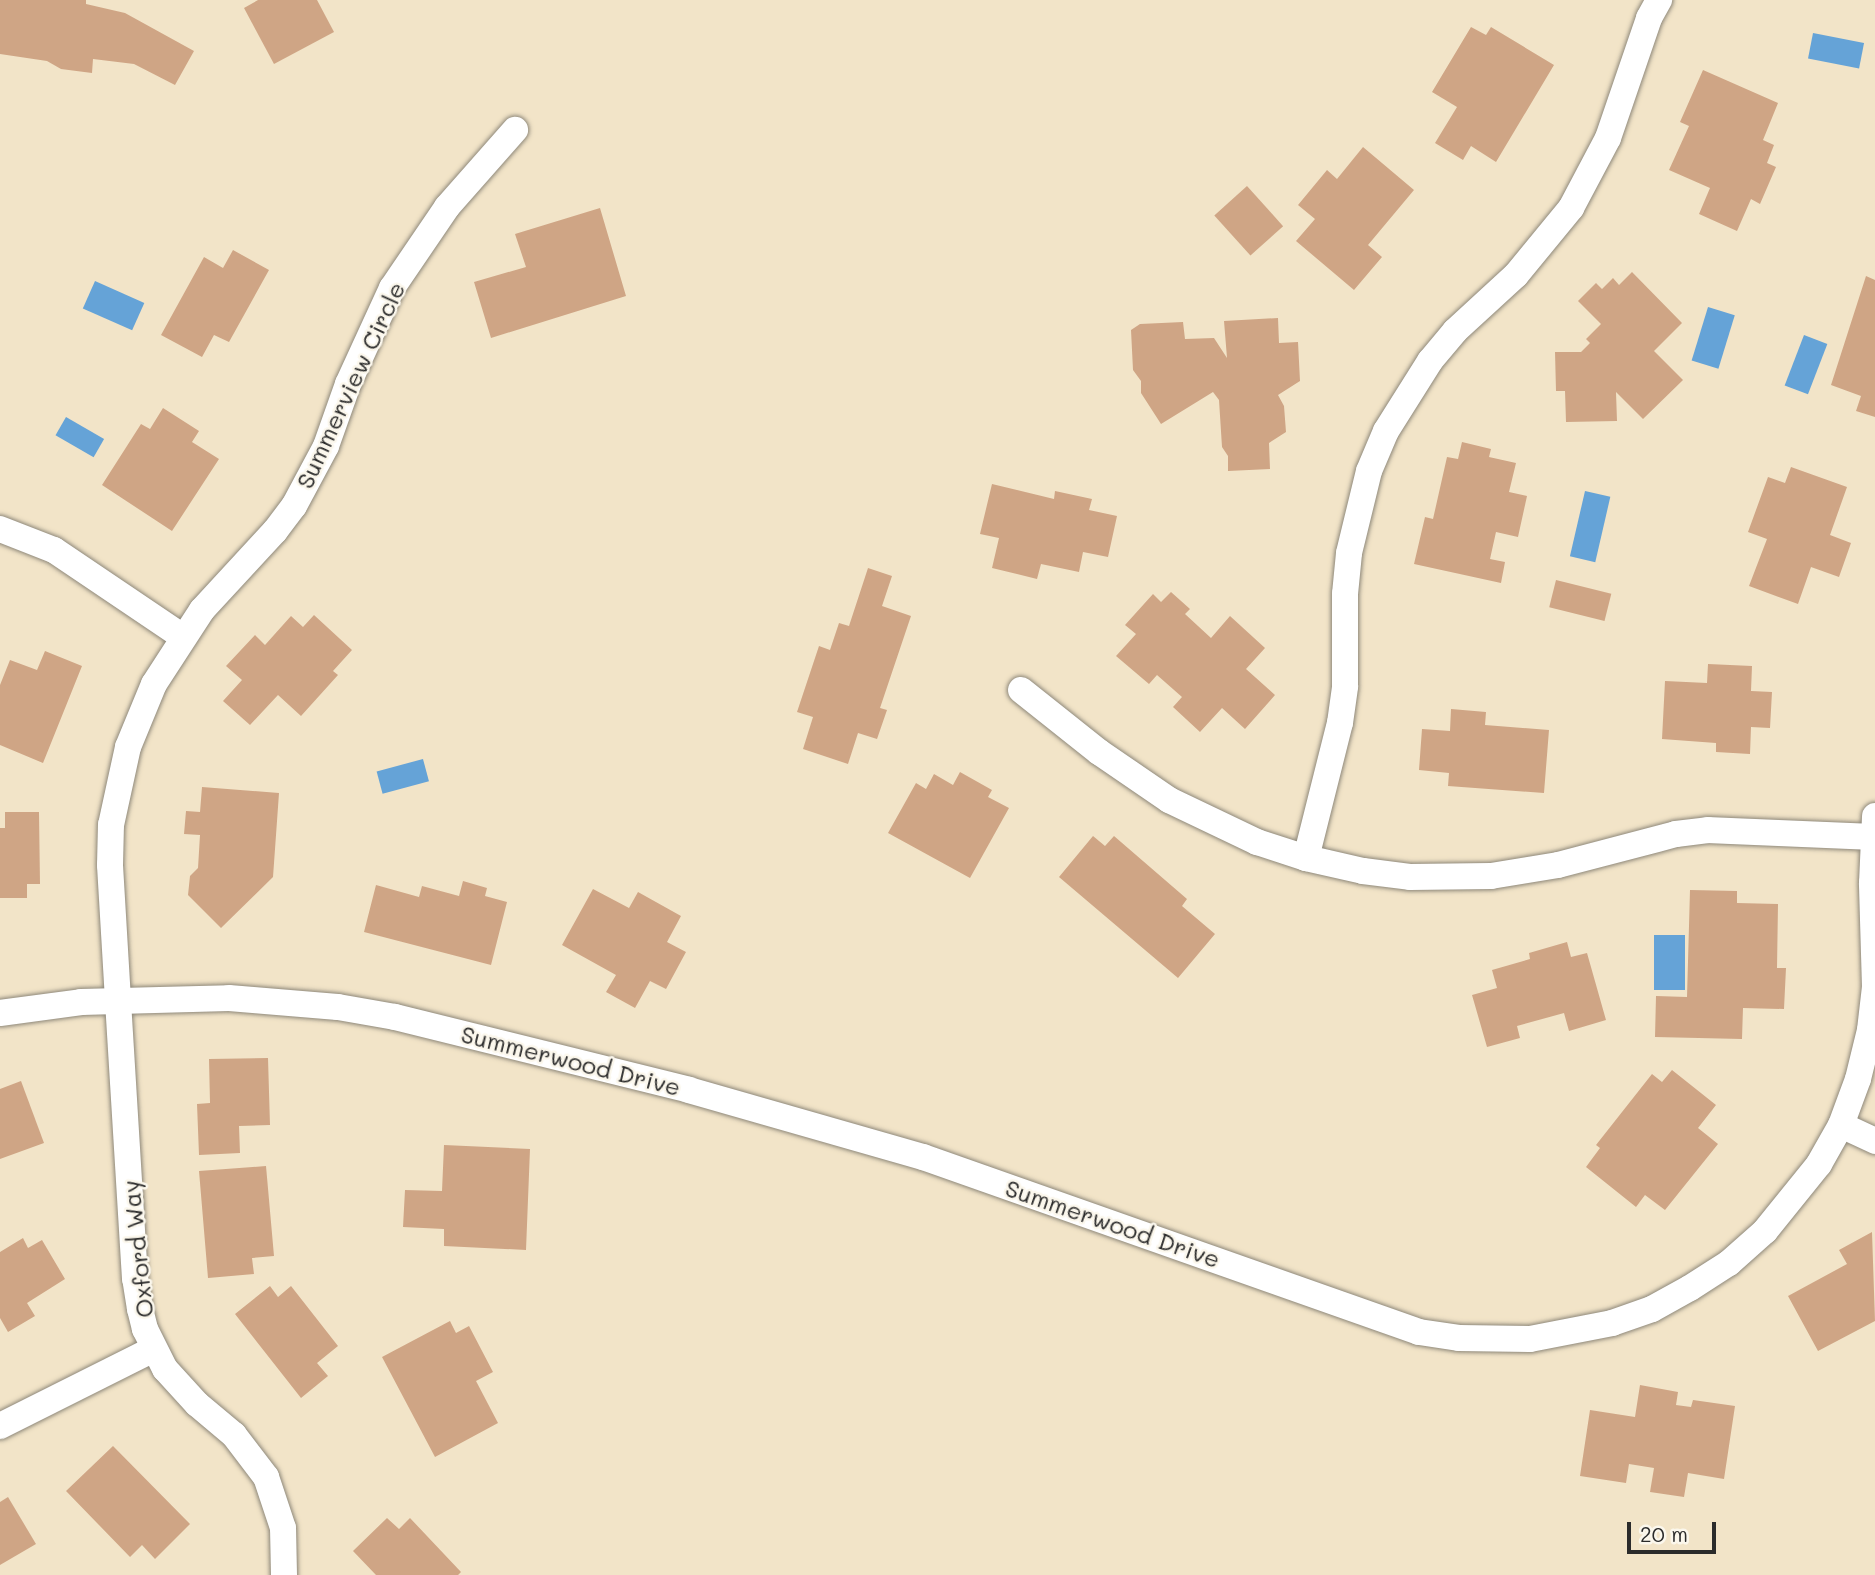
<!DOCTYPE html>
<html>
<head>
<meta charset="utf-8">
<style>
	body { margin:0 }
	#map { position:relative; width:1875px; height:1575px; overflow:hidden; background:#f2e4c8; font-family:Mali,sans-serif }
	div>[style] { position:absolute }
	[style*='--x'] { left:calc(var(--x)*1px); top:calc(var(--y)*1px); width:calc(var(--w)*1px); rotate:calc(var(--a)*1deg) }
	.water>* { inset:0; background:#65a3d7; transform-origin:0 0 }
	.building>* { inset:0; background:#cfa585; transform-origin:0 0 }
	.roads { filter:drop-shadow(0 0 2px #8e887a) drop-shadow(0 0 2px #8e887a) }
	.street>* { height:26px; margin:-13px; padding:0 13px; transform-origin:13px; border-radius:13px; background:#fff }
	span { translate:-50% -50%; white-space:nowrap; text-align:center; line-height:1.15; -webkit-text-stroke:5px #fbf7ec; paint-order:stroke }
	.street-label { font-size:24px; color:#2b2b2b }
	.scale { position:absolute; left:1627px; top:1522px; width:89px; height:32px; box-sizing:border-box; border:4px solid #2b2b2b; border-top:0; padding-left:9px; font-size:21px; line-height:24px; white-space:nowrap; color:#2b2b2b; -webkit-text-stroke:5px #fbf7ec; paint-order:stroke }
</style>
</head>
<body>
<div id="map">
	<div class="water">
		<div style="left:1813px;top:33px;width:52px;height:26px;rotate:11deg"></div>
		<div style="left:95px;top:281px;width:54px;height:30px;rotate:24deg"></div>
		<div style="left:1708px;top:307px;width:28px;height:56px;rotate:17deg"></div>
		<div style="left:1804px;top:335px;width:25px;height:54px;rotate:21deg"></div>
		<div style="left:66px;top:417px;width:44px;height:21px;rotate:30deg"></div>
		<div style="left:1585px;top:491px;width:26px;height:67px;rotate:13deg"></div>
		<div style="left:423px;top:759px;width:23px;height:48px;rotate:75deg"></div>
		<div style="left:1654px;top:935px;width:31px;height:55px"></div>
	</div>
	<div class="building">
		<div style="clip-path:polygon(0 0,86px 0,86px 4px,125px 13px,194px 51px,175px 85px,134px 64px,93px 59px,92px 73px,61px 69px,47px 61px,0 54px)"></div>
		<div style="clip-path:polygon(258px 0,317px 0,334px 32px,274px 64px,244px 8px)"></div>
		<div style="clip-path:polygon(1471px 27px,1486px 35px,1491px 27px,1554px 65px,1496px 162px,1471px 146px,1463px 160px,1435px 143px,1457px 107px,1432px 92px)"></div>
		<div style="clip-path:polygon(1703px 70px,1778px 103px,1763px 140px,1774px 145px,1767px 163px,1776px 167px,1760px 204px,1751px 199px,1737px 231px,1699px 214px,1710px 188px,1669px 170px,1689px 126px,1680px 122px)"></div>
		<div style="clip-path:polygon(1363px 147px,1414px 190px,1368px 245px,1382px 257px,1354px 290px,1296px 241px,1315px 219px,1298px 205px,1327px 170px,1337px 179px)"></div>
		<div style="left:1247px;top:186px;width:54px;height:44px;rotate:48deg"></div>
		<div style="clip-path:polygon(600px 208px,626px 296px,491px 338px,474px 282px,526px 267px,515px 234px)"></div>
		<div style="clip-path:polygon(233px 250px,269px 270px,229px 342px,214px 335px,202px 357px,161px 335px,204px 257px,223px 268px)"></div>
		<div style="clip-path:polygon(1632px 272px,1682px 323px,1654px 351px,1683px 380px,1643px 419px,1616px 392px,1617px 421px,1566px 422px,1565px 391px,1556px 391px,1555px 352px,1581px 352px,1590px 343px,1586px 339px,1601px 324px,1578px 301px,1596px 283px,1602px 289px,1613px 278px,1619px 285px)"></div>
		<div style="clip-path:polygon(1866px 276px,1875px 280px,1875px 417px,1856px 411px,1861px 396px,1831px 385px)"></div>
		<div style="clip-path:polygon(1278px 318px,1279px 343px,1298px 342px,1300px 381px,1278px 395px,1284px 406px,1286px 432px,1269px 443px,1270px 469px,1228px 471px,1228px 456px,1222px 447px,1219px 400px,1213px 392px,1161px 424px,1141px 393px,1141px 381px,1133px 370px,1131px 330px,1140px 324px,1183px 322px,1185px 339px,1214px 338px,1227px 358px,1224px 321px)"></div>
		<div style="clip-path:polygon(163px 408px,199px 431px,192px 442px,219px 459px,172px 531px,102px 485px,141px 424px,150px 429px)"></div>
		<div style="clip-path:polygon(1462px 442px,1491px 449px,1489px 457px,1516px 463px,1509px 492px,1527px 496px,1518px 537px,1496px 532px,1490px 559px,1505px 562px,1501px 583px,1414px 564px,1425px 517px,1433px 519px,1447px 457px,1458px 459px)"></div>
		<div style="clip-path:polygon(1791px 467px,1847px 487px,1830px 535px,1851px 543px,1839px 577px,1811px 567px,1798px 604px,1749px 586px,1767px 539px,1748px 532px,1768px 477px,1785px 483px)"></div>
		<div style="clip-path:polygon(992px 484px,1054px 499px,1055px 491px,1092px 499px,1089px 510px,1117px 516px,1108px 557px,1083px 552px,1079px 572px,1041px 564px,1037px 579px,992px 568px,999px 538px,980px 534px)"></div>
		<div style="clip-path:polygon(868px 568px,892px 576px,882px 606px,911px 616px,880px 708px,887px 710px,877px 739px,858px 733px,848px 764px,803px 749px,813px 717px,797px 712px,819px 646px,830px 650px,839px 623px,849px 626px)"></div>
		<div style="left:1556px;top:580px;width:57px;height:28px;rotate:14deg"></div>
		<div style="clip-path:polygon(1171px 592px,1190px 609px,1185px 614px,1211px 638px,1230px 616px,1265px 648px,1246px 669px,1275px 695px,1245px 729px,1222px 708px,1200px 732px,1173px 707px,1182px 697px,1157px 675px,1149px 684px,1116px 656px,1136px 634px,1125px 625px,1153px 594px,1161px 602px)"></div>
		<div style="clip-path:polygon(314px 615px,352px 650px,333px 671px,338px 675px,301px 716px,278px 695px,250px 725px,223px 701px,242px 680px,226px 666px,255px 635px,265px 645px,291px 616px,303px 627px)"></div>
		<div style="clip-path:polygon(45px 651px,82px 666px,43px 763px,0 745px,0 685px,10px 660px,37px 670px)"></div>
		<div style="clip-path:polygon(1708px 664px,1752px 666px,1751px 691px,1772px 692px,1770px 728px,1751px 727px,1750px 754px,1716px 752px,1716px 743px,1662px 739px,1665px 681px,1707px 683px)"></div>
		<div style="clip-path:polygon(1451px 709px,1486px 712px,1485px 725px,1549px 730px,1544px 793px,1448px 786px,1449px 773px,1419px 770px,1422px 729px,1450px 731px)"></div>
		<div style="clip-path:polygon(960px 772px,992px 790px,988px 797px,1009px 808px,970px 878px,888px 833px,916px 783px,926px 789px,934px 774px,953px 785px)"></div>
		<div style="clip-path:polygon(202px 787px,279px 793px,273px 877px,221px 928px,188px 895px,190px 876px,198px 868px,200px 835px,184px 834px,186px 811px,200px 812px)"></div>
		<div style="clip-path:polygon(5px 812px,39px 812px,40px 884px,27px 884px,27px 898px,0 898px,0 828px,5px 828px)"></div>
		<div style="clip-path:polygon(1093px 836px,1105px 846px,1114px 836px,1187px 899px,1182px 906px,1215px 934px,1178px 978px,1059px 877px)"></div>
		<div style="clip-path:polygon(463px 881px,487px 888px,485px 896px,507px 902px,491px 965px,364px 932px,376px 885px,419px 897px,422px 886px,459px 896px)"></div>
		<div style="clip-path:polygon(593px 889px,629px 908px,638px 892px,681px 916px,667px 942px,686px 952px,666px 989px,650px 981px,635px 1008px,606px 992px,616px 975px,562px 945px)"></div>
		<div style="clip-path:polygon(1690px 890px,1737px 891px,1737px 903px,1778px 904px,1777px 968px,1786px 968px,1784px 1009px,1743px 1008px,1742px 1039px,1655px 1037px,1656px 996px,1687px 997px)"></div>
		<div style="clip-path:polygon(1567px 942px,1571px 957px,1587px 953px,1606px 1020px,1569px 1031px,1564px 1013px,1517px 1026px,1520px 1038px,1487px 1047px,1472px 995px,1497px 988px,1492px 970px,1530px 959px,1529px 953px)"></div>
		<div style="clip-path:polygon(268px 1058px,270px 1125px,239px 1126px,240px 1153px,199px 1155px,197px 1104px,210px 1103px,209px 1059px)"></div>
		<div style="clip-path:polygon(1672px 1070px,1716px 1105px,1698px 1128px,1718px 1144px,1665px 1210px,1645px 1195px,1636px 1207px,1586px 1167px,1600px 1148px,1596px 1145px,1652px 1074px,1662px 1082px)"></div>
		<div style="clip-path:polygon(21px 1081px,44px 1143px,0 1159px,0 1089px)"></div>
		<div style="clip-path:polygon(444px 1145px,530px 1149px,526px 1250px,444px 1246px,444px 1229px,403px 1227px,405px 1190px,442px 1191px)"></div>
		<div style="clip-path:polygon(266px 1166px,274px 1256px,252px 1258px,254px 1274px,208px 1278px,199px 1171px)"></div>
		<div style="clip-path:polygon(1872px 1232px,1875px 1321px,1818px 1351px,1788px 1296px,1847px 1264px,1839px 1250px)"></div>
		<div style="clip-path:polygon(23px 1238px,28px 1248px,42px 1240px,65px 1279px,27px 1303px,35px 1316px,8px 1332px,0 1318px,0 1252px)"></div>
		<div style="clip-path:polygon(270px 1286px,278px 1297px,291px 1286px,338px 1346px,317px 1363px,328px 1376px,301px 1398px,235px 1314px)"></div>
		<div style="clip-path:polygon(450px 1321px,456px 1333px,469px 1326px,493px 1372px,476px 1381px,498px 1423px,435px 1457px,382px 1357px)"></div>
		<div style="clip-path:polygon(1640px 1385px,1678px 1392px,1676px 1405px,1691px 1407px,1693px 1400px,1735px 1406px,1724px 1479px,1688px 1473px,1684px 1497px,1650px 1492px,1654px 1468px,1629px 1464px,1626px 1483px,1580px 1476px,1590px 1410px,1635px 1417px)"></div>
		<div style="clip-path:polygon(113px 1446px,190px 1524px,155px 1559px,142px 1545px,130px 1557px,66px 1491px)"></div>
		<div style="clip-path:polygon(8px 1497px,36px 1544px,0 1565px,0 1502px)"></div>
		<div style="clip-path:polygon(387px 1518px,399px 1529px,410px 1518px,461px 1572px,458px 1575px,376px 1575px,353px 1551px)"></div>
	</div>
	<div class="roads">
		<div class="street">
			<div style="--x:0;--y:529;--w:58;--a:21.3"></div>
			<div style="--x:54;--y:550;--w:156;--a:34"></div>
			<div style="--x:1021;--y:690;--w:100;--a:38.5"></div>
			<div style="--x:1099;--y:752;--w:85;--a:34.4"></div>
			<div style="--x:1169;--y:800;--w:98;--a:25.5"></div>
			<div style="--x:1257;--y:842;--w:52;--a:18.1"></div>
			<div style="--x:1306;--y:858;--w:58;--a:12.8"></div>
			<div style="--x:1363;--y:871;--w:47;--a:7.3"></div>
			<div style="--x:1410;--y:877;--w:81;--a:-0.7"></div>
			<div style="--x:1491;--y:876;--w:68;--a:-9.3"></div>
			<div style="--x:1558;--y:865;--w:122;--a:-14.7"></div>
			<div style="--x:1676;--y:834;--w:32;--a:-7"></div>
			<div style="--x:1708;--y:830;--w:165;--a:2.4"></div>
			<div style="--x:1306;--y:858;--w:139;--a:-75.9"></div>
			<div style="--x:1340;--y:723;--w:37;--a:-82"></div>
			<div style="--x:1345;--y:686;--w:92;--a:-90"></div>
			<div style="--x:1345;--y:594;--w:41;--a:-84.4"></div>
			<div style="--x:1349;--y:553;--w:84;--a:-76.3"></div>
			<div style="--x:1369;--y:471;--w:43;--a:-67"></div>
			<div style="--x:1386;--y:431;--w:83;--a:-57.8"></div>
			<div style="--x:1430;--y:361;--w:39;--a:-50"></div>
			<div style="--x:1455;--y:331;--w:83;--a:-42.6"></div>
			<div style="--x:1516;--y:275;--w:87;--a:-50.6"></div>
			<div style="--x:1571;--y:208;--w:79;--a:-62.1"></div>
			<div style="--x:1608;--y:138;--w:127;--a:-71.1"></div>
			<div style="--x:1649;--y:18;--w:21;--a:-61"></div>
			<div style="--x:0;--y:1013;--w:82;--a:-7.7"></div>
			<div style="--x:81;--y:1002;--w:148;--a:-1.5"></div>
			<div style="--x:229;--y:998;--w:109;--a:4.7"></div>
			<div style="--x:338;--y:1007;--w:58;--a:10"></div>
			<div style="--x:395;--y:1017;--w:303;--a:13.9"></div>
			<div style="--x:689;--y:1090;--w:243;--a:16"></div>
			<div style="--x:923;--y:1157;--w:526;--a:19.43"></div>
			<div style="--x:1419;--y:1332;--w:40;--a:8.5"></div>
			<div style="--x:1459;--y:1338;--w:71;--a:0.8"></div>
			<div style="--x:1530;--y:1339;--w:84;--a:-11"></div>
			<div style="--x:1612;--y:1323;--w:42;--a:-19.3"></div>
			<div style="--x:1652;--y:1309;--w:43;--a:-28.9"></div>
			<div style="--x:1690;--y:1288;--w:46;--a:-32.7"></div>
			<div style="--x:1729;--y:1263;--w:48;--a:-41.6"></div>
			<div style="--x:1765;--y:1231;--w:86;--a:-51.1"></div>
			<div style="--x:1819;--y:1164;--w:45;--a:-60.6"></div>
			<div style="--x:1841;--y:1125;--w:49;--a:-69.7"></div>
			<div style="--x:1858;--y:1079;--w:50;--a:-76.2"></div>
			<div style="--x:1870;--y:1030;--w:43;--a:-83.4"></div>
			<div style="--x:1875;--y:987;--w:104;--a:-91.7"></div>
			<div style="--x:1872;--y:883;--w:67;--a:-87.4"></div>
			<div style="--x:1841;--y:1125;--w:38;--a:25"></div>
			<div style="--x:0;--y:1426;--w:172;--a:-26.6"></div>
			<div style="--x:284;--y:1575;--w:47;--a:-91.2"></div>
			<div style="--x:283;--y:1528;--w:54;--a:-108.4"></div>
			<div style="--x:266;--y:1477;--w:53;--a:-127.3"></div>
			<div style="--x:234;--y:1435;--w:48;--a:-140"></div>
			<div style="--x:197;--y:1404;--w:47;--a:-132.4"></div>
			<div style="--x:165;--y:1369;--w:45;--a:-116.6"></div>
			<div style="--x:145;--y:1329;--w:21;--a:-104"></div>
			<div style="--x:140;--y:1309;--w:30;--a:-99"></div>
			<div style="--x:135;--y:1279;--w:280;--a:-93.5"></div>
			<div style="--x:118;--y:1000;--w:135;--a:-93.4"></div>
			<div style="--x:110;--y:865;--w:40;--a:-88.6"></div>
			<div style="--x:111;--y:825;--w:80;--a:-77.7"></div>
			<div style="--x:128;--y:747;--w:68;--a:-67.6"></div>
			<div style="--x:154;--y:684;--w:88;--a:-57"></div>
			<div style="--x:202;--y:610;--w:108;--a:-47.3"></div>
			<div style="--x:275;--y:531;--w:31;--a:-53"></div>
			<div style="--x:294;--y:506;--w:68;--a:-61.9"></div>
			<div style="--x:326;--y:446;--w:66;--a:-70.5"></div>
			<div style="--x:348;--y:384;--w:106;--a:-65.4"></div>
			<div style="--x:392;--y:288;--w:98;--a:-55.8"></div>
			<div style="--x:447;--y:207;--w:103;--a:-48.6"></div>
		</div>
	</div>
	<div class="street-label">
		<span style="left:350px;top:385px;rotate:-65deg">Summerview Circle</span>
		<span style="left:571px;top:1060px;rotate:14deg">Summerwood Drive</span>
		<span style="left:1113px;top:1223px;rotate:19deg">Summerwood Drive</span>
		<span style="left:137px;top:1249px;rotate:-96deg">Oxford Way</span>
	</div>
	<div class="scale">20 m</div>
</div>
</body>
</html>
